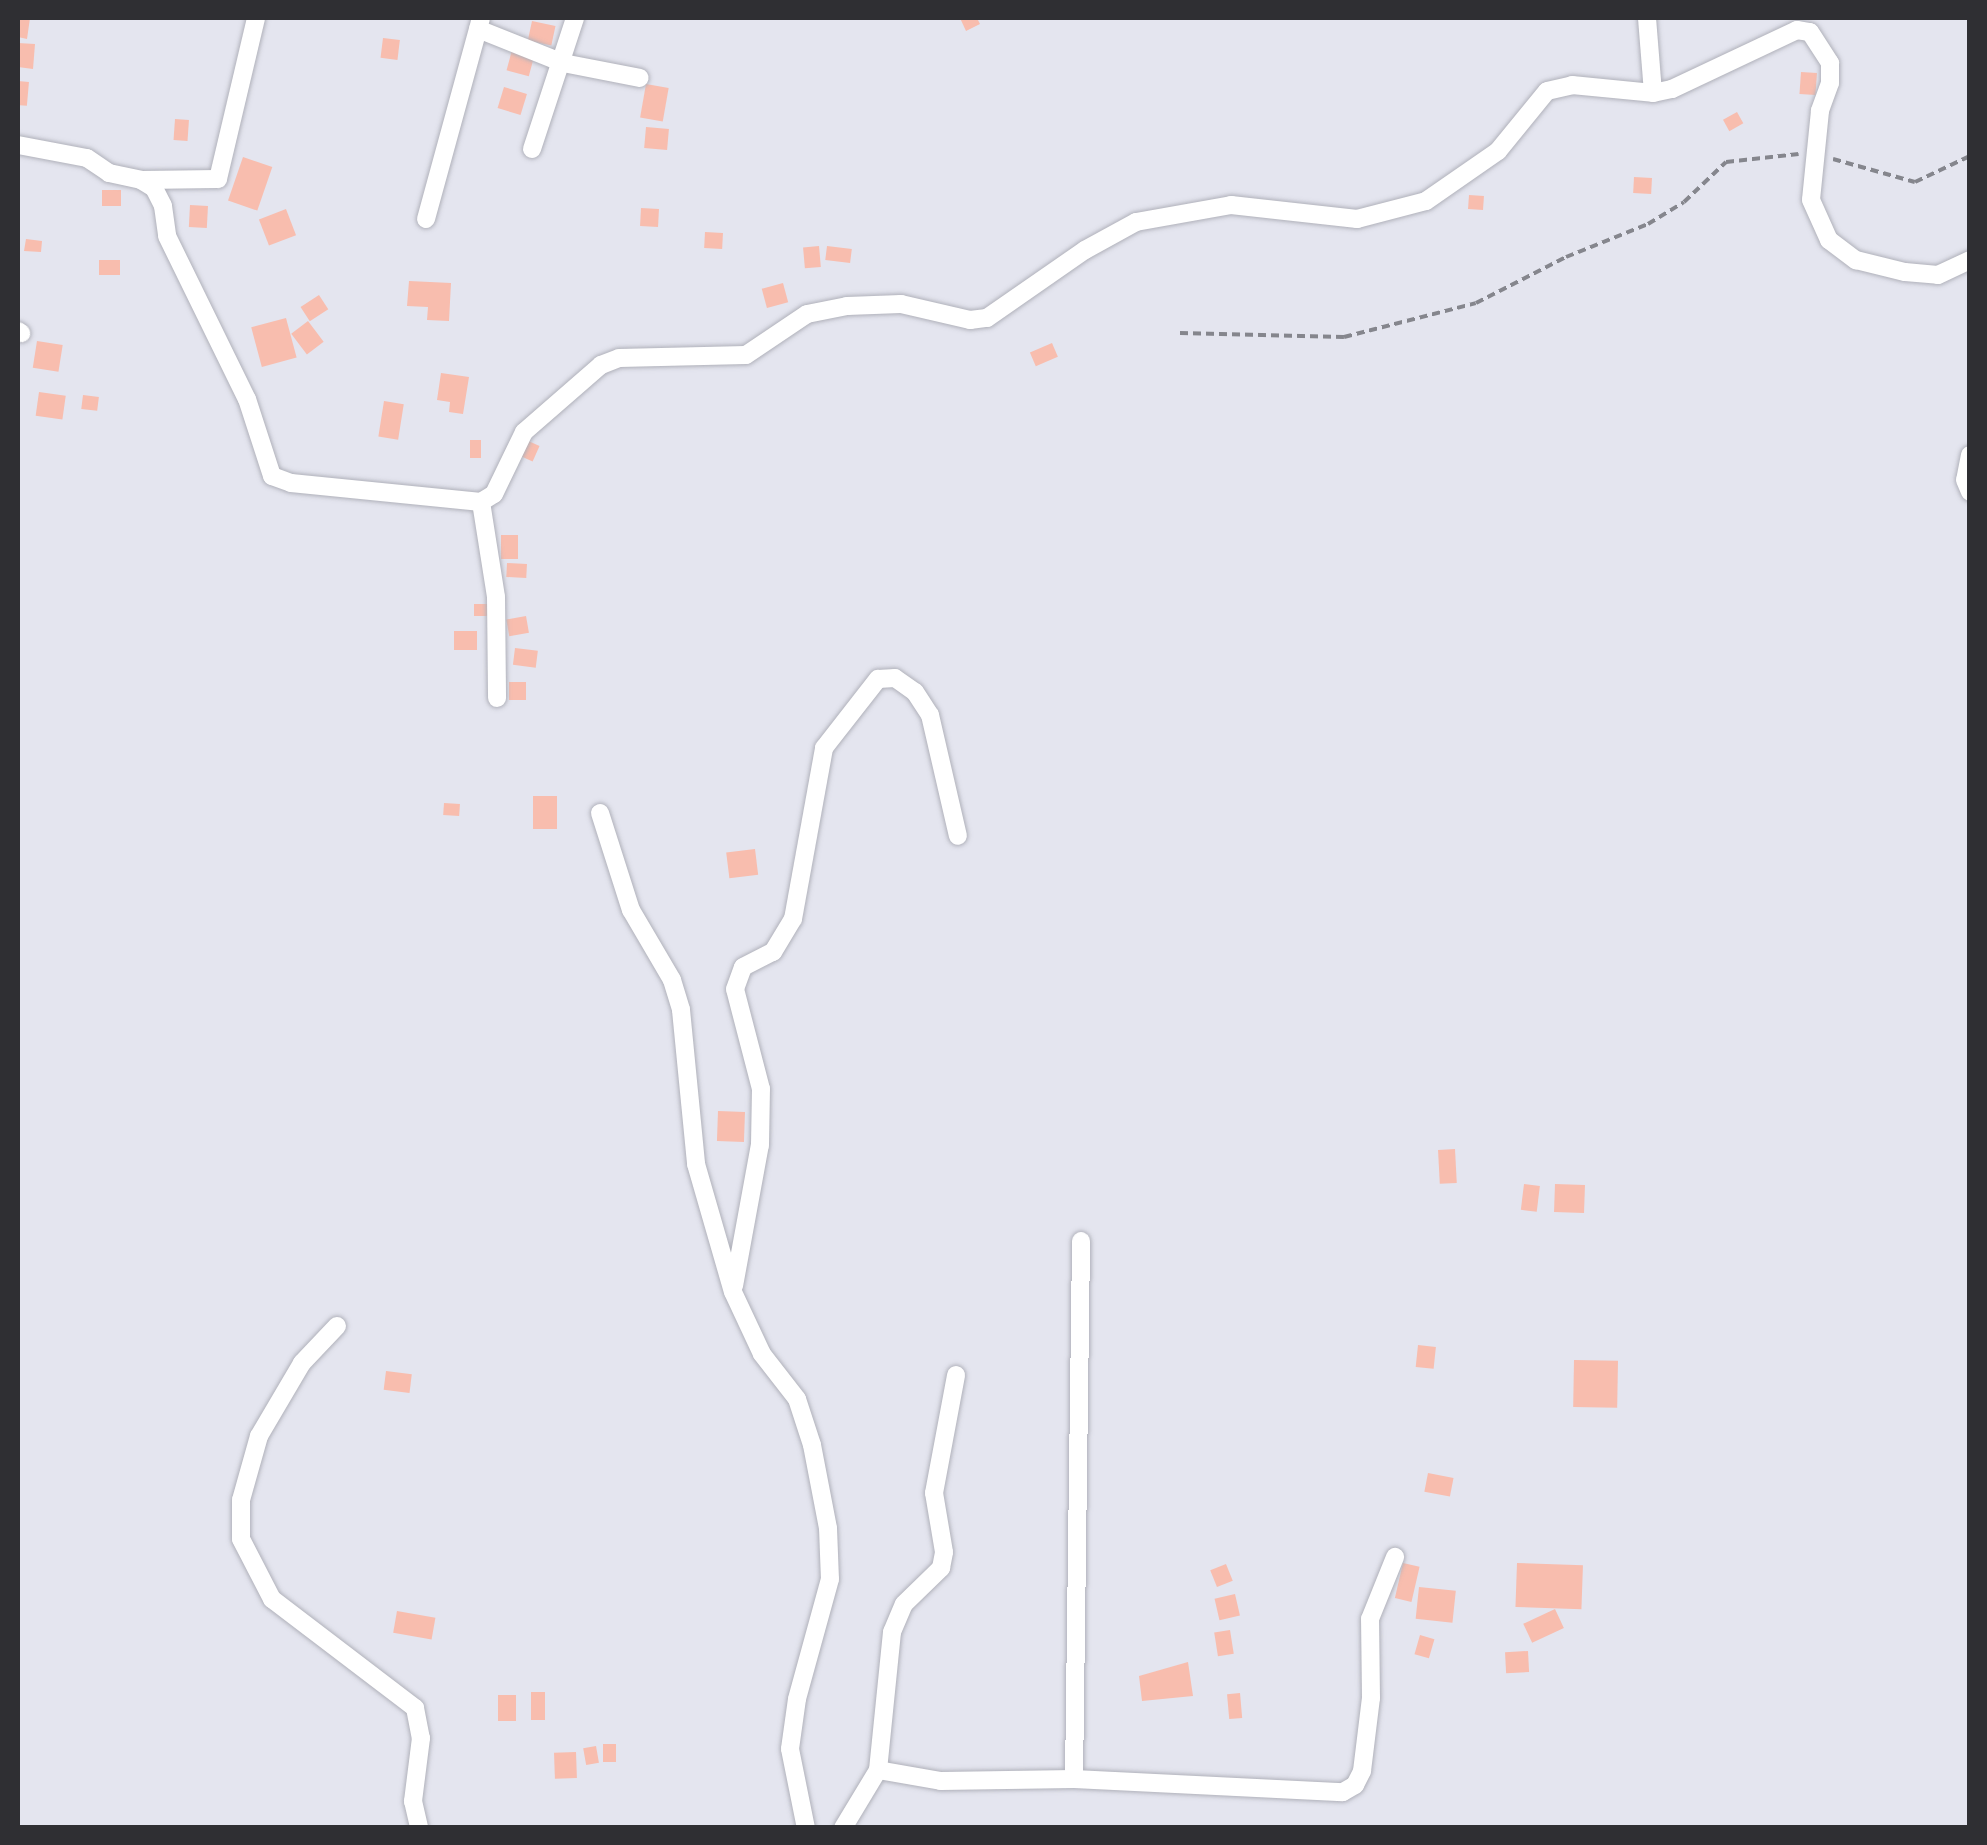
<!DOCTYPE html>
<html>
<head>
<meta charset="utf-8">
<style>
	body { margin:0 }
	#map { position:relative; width:1987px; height:1845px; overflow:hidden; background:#e4e5ef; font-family:Arial,sans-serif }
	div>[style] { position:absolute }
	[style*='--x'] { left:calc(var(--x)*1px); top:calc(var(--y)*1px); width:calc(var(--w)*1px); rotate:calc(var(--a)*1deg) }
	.building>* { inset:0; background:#f8bdae; transform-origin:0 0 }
	.path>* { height:4px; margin-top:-2px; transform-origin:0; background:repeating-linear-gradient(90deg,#85868d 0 8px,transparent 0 13px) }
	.roads { filter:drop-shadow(0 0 2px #b0b1ba) drop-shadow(0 0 2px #b0b1ba) }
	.minor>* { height:18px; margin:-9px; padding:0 9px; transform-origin:9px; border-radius:9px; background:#fff }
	span { translate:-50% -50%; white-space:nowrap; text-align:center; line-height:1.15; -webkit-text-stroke:8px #e4e5ef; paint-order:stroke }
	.frame { position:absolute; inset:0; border:20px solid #2f2f33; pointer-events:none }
</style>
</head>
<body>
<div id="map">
	<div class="building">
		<div style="clip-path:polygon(18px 18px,30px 18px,27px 39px,18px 37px)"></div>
		<div style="clip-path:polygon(960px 18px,977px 18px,980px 24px,966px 31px)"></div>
		<div style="left:532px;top:21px;width:24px;height:20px;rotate:12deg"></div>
		<div style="left:383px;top:38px;width:17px;height:20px;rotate:7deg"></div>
		<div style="clip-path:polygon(18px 43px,35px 44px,33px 69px,18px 67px)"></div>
		<div style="left:512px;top:50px;width:23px;height:21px;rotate:15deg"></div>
		<div style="left:1801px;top:72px;width:16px;height:22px;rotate:4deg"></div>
		<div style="left:18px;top:81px;width:11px;height:24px;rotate:5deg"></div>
		<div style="left:646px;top:84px;width:23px;height:34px;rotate:10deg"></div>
		<div style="left:504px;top:87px;width:24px;height:22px;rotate:17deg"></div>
		<div style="left:1737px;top:112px;width:13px;height:16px;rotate:61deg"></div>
		<div style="left:175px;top:119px;width:14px;height:21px;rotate:4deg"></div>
		<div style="left:646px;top:127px;width:23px;height:21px;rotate:5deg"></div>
		<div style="left:243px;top:157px;width:31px;height:46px;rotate:19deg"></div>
		<div style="left:1634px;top:177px;width:18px;height:16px;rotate:3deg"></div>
		<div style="left:102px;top:190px;width:19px;height:16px"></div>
		<div style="left:1469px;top:195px;width:15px;height:14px;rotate:4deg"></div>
		<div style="left:190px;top:205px;width:18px;height:22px;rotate:3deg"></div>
		<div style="left:641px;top:208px;width:18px;height:18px;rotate:3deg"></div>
		<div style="left:286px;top:209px;width:28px;height:29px;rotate:69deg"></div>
		<div style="left:705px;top:232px;width:18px;height:16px;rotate:3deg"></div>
		<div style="clip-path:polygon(26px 239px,42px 241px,41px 252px,24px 251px)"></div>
		<div style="left:819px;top:246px;width:21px;height:16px;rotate:85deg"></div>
		<div style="left:827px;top:246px;width:25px;height:14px;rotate:7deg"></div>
		<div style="left:99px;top:260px;width:21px;height:15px"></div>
		<div style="clip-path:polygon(409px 281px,451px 283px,449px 321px,427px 320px,428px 307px,407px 306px)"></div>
		<div style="left:783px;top:283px;width:20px;height:22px;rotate:75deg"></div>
		<div style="left:319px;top:295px;width:17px;height:22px;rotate:57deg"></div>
		<div style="left:286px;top:318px;width:41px;height:36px;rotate:75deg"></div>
		<div style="left:308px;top:321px;width:26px;height:21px;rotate:53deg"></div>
		<div style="left:37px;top:341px;width:26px;height:27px;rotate:9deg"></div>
		<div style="left:1052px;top:343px;width:15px;height:24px;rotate:67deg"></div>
		<div style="clip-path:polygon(441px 373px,469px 377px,463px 414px,449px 412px,450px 402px,437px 400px)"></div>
		<div style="left:39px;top:392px;width:27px;height:24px;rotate:8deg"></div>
		<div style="left:83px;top:395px;width:16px;height:14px;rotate:7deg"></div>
		<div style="left:384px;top:401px;width:20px;height:36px;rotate:9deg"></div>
		<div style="left:524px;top:439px;width:17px;height:17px;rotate:24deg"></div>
		<div style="left:470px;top:440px;width:11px;height:18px"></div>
		<div style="left:501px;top:535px;width:17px;height:24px"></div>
		<div style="left:507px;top:563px;width:20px;height:14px;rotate:3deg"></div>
		<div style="left:474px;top:604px;width:17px;height:12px"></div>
		<div style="left:526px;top:616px;width:17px;height:20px;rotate:80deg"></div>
		<div style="left:454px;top:631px;width:23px;height:19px"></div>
		<div style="left:515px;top:648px;width:23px;height:17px;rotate:7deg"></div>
		<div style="left:509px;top:682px;width:17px;height:18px"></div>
		<div style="left:533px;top:796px;width:24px;height:33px"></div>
		<div style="left:444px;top:803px;width:16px;height:12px;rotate:4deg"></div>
		<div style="left:755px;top:849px;width:26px;height:29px;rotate:83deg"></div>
		<div style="left:718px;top:1111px;width:27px;height:30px;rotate:2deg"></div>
		<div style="left:1455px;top:1149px;width:34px;height:17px;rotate:87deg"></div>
		<div style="left:1524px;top:1184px;width:16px;height:26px;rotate:7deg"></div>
		<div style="left:1555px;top:1184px;width:30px;height:28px;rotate:2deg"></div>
		<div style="left:1418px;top:1345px;width:18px;height:22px;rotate:6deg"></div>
		<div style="left:1574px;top:1360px;width:44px;height:47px;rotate:1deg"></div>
		<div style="left:386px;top:1371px;width:26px;height:19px;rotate:7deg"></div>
		<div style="left:1428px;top:1473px;width:26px;height:19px;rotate:11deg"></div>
		<div style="left:1403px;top:1563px;width:17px;height:36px;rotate:13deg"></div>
		<div style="left:1517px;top:1563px;width:66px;height:44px;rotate:2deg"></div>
		<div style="left:1226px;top:1564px;width:18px;height:17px;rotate:68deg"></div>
		<div style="left:1419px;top:1587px;width:37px;height:32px;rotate:6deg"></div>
		<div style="left:1235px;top:1594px;width:22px;height:21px;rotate:77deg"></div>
		<div style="left:1555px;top:1609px;width:21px;height:35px;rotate:65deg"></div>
		<div style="left:397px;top:1611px;width:39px;height:22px;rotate:10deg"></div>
		<div style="left:1230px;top:1630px;width:24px;height:16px;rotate:81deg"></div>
		<div style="left:1420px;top:1635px;width:15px;height:20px;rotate:16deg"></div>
		<div style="left:1528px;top:1651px;width:21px;height:23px;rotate:87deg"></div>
		<div style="clip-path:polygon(1188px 1662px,1193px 1696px,1142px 1701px,1139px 1676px)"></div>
		<div style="left:531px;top:1692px;width:14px;height:28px"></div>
		<div style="left:1240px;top:1693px;width:25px;height:13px;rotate:85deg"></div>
		<div style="left:498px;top:1695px;width:18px;height:26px"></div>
		<div style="left:603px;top:1744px;width:13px;height:18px"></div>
		<div style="left:596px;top:1746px;width:17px;height:13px;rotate:80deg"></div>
		<div style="left:576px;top:1752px;width:26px;height:22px;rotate:88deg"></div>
	</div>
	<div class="path">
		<div style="--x:1833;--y:159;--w:85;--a:15.7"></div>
		<div style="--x:1915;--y:182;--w:61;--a:-25.3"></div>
		<div style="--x:1180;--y:333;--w:164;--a:1.4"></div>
		<div style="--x:1344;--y:337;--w:136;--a:-14.4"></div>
		<div style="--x:1476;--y:303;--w:101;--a:-27.1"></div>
		<div style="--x:1566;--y:257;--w:88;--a:-21.9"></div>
		<div style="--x:1648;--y:224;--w:42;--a:-31.4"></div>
		<div style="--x:1684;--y:202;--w:58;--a:-43.6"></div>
		<div style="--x:1726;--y:162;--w:73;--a:-6.3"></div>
	</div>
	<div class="roads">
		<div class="minor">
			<div style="--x:1647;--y:18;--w:75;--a:85.4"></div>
			<div style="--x:478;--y:29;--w:92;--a:21.8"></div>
			<div style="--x:563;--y:63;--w:78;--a:11"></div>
			<div style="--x:18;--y:145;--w:70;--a:10.7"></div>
			<div style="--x:87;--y:158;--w:27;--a:34"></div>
			<div style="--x:109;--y:173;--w:33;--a:12"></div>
			<div style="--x:141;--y:180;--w:15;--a:32"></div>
			<div style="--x:154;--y:188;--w:20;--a:63"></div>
			<div style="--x:163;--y:206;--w:30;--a:82"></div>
			<div style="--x:167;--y:236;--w:182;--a:63.9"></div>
			<div style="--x:247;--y:399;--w:81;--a:72"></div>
			<div style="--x:272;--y:476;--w:20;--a:20"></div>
			<div style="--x:291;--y:483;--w:191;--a:5.7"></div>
			<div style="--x:481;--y:502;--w:15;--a:-32"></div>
			<div style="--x:494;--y:494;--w:69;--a:-64.2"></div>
			<div style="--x:524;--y:432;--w:102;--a:-41"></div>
			<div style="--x:601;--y:365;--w:19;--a:-21"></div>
			<div style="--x:619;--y:358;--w:127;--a:-1.4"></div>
			<div style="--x:746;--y:355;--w:73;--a:-33.9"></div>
			<div style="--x:807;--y:314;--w:41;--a:-11.3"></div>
			<div style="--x:847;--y:306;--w:54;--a:-2.1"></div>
			<div style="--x:901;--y:304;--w:71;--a:13.1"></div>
			<div style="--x:970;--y:320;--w:17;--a:-7"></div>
			<div style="--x:987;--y:318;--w:119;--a:-34.8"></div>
			<div style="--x:1085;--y:250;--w:58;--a:-28.8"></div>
			<div style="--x:1136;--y:222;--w:97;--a:-10.1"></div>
			<div style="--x:1231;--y:205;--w:127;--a:6.3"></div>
			<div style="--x:1357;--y:219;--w:71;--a:-14.6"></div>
			<div style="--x:1426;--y:201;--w:88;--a:-34.8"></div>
			<div style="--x:1498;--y:151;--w:77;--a:-50.8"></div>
			<div style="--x:1547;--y:91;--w:26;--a:-13"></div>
			<div style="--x:1572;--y:85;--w:81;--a:5.6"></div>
			<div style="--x:1653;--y:93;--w:19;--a:-12"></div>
			<div style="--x:1672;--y:89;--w:138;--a:-25.3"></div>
			<div style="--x:1797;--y:30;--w:13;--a:9"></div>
			<div style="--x:1810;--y:32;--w:37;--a:57"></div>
			<div style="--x:1830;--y:63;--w:20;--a:90"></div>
			<div style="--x:1830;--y:83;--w:30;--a:110"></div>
			<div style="--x:1820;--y:111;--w:89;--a:95.8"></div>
			<div style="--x:1811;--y:200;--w:44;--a:65.8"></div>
			<div style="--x:1829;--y:240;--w:34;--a:37"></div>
			<div style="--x:1856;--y:260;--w:50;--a:13.8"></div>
			<div style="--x:1905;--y:272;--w:33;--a:5"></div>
			<div style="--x:1938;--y:275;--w:35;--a:-25"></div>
			<div style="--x:532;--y:149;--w:138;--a:-71.8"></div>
			<div style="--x:142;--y:180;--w:76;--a:-0.8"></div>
			<div style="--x:218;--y:179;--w:165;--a:-76.7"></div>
			<div style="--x:426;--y:219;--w:208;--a:-74.7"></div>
			<div style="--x:18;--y:331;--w:4;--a:34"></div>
			<div style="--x:1970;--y:455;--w:25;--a:101"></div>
			<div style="--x:1965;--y:480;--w:13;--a:67"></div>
			<div style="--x:481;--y:502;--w:96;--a:81"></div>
			<div style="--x:496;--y:597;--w:101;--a:89.4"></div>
			<div style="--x:600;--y:813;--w:102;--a:72.3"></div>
			<div style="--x:631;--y:910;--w:81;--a:59.6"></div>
			<div style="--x:672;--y:980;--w:31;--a:73"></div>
			<div style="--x:681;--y:1010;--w:155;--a:84.4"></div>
			<div style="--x:696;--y:1164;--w:133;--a:73.9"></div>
			<div style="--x:733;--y:1292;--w:68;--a:64.9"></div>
			<div style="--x:762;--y:1354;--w:57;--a:52.1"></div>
			<div style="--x:797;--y:1399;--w:48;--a:71.9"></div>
			<div style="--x:812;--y:1445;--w:85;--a:79.1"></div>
			<div style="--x:828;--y:1528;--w:51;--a:87.8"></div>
			<div style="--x:830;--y:1579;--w:124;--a:105.4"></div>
			<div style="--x:797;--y:1699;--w:50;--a:98"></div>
			<div style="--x:790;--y:1749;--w:81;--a:78.6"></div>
			<div style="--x:734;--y:1286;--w:143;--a:-79.6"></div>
			<div style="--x:760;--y:1145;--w:56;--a:-89"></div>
			<div style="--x:761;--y:1089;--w:103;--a:-104.6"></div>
			<div style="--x:735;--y:989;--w:23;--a:-70"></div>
			<div style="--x:743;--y:967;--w:34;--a:-27"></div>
			<div style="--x:773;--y:952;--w:39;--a:-59"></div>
			<div style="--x:793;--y:919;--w:174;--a:-79.7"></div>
			<div style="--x:824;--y:748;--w:88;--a:-52"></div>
			<div style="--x:878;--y:679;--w:17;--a:-3"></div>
			<div style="--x:895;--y:678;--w:24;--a:35"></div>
			<div style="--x:915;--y:692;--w:27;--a:57"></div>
			<div style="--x:930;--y:715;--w:124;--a:77"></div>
			<div style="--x:337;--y:1326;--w:51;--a:133.4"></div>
			<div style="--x:302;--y:1363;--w:85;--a:120.5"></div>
			<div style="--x:259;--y:1436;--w:66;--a:105.7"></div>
			<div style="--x:241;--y:1500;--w:39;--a:90"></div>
			<div style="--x:241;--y:1539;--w:68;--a:62.7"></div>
			<div style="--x:272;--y:1599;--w:180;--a:37.3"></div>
			<div style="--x:415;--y:1708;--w:31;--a:79"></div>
			<div style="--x:421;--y:1738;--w:64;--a:97.2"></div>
			<div style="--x:413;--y:1801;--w:28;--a:77"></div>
			<div style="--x:878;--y:1770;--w:139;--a:-84.2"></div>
			<div style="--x:892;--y:1632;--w:30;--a:-67"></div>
			<div style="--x:904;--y:1604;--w:52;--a:-44.2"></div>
			<div style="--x:941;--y:1568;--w:16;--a:-79"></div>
			<div style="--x:944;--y:1552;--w:60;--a:-99.6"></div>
			<div style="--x:934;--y:1493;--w:120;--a:-79.4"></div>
			<div style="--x:1074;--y:1779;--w:538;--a:-89.25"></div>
			<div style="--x:843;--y:1828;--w:68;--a:-58.9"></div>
			<div style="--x:878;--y:1770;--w:64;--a:9.9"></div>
			<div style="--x:941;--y:1781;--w:133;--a:-0.9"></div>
			<div style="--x:1074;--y:1779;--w:269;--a:2.8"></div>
			<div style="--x:1343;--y:1792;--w:14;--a:-30"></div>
			<div style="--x:1355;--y:1785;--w:16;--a:-63"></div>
			<div style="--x:1362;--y:1771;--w:74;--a:-83"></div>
			<div style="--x:1371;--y:1698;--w:79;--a:-90.7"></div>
			<div style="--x:1370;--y:1619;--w:67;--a:-68"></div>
		</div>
	</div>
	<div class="frame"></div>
</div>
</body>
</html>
